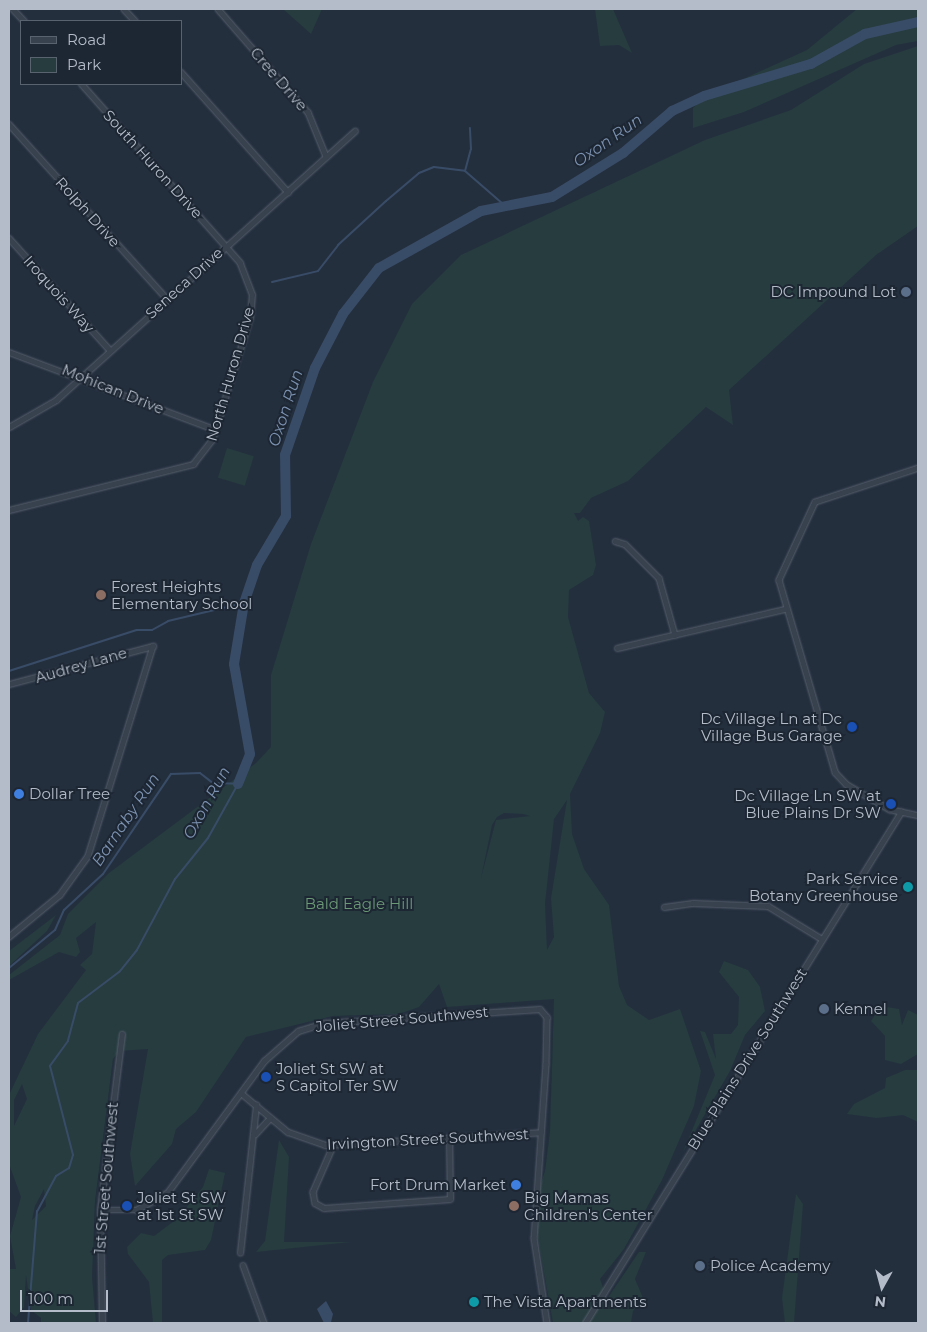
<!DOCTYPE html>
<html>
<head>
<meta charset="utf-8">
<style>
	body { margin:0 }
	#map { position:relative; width:927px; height:1332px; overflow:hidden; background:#242f3e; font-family:Montserrat,sans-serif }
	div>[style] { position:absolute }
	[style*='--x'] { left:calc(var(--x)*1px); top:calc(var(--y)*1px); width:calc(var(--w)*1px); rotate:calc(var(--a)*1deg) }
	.green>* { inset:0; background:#263c3f; transform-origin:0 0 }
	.water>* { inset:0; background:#394c67 }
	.stream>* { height:2px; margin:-1px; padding:0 1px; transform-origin:1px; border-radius:1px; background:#394c67 }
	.river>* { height:10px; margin:-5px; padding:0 5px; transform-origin:5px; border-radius:5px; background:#394c67 }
	.roads { filter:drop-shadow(0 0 1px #565f6c) drop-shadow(0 0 1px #565f6c) }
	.street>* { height:4.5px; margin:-2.25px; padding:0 2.25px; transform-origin:2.25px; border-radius:2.25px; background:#38414e }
	.dots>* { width:14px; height:14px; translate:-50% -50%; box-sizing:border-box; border:2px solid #1d2633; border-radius:50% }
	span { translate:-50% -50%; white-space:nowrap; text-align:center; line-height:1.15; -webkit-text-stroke:4px #1d2633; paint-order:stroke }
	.street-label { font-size:15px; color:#b4bcc9 }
	.poi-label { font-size:15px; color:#b4bcc9 }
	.right { translate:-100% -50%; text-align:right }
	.left { translate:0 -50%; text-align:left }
	.park-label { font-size:15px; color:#6b9a76 }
	.water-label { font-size:16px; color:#7c92b1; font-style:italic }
	.frame { position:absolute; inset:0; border:10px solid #b4bcc9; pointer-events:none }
	.legend { position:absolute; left:20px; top:20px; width:162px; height:65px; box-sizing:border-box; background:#1d2633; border:1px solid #59626f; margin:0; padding:6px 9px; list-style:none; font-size:15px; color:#b4bcc9 }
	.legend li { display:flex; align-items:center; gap:10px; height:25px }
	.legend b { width:25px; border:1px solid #59626f }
	.north { position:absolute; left:857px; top:1262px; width:50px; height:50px; -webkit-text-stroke:4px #1d2633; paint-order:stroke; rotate:187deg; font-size:14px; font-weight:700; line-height:20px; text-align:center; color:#b4bcc9 }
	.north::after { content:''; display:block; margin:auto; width:18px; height:22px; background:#b4bcc9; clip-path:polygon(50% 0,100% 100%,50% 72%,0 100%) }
	.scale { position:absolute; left:20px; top:1290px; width:88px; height:22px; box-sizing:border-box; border:2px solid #b4bcc9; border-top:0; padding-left:6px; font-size:15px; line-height:18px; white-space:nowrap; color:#b4bcc9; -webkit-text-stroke:4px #1d2633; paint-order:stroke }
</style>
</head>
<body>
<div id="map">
	<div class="green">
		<div style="clip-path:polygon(283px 9px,322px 9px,311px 34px)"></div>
		<div style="clip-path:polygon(595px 9px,613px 9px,632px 53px,619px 45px,600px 46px)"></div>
		<div style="clip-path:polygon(857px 9px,918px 9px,918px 41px,896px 45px,744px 112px,693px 128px,693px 108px,706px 96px,807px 50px)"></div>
		<div style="clip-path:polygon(evenodd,918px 46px,918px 226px,876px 255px,729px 390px,733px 425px,706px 407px,628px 481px,591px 498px,580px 513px,574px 513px,578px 521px,583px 517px,589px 521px,596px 565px,593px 575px,569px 590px,568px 617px,589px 693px,605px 712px,600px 733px,570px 794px,572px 834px,584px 869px,609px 905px,619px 986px,627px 1005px,649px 1020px,680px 1009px,701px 1071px,694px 1106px,662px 1180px,624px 1249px,600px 1279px,607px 1299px,639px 1252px,646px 1252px,635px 1279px,643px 1298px,633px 1311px,631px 1323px,553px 1323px,533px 1210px,545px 1171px,550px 1132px,554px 999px,447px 1007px,439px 984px,419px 1007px,399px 1014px,333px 1016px,246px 1037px,196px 1112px,176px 1129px,172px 1144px,135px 1186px,130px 1154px,148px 1049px,119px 1051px,113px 1059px,95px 1201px,92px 1277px,96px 1323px,41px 1323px,41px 1318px,31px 1310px,26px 1275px,24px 1307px,16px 1317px,9px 1311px,9px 1269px,16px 1269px,10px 1236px,21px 1197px,9px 1164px,9px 1095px,38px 1034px,86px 970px,80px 965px,92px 954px,96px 922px,76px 938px,80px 952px,76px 957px,59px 952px,9px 980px,9px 975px,60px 935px,68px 914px,109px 873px,256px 763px,271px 747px,271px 675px,311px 544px,373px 382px,412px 304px,461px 255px,705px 140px,791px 110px,864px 64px,918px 46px,567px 800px,551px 898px,554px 937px,547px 950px,545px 904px,554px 819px,567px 800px,918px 46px,504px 813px,523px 814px,530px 816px,496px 820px,481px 878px,492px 825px,497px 817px,504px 813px,918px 46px,22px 1084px,27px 1099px,14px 1126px,14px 1100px,22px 1084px,918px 46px,44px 1189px,46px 1206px,32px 1220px,35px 1206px,44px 1189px)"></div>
		<div style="left:227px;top:448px;width:28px;height:31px;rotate:17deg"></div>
		<div style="clip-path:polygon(56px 915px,47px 931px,9px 966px,9px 951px)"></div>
		<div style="clip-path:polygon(724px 961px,748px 970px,760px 987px,765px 1011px,745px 1035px,730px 1071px,683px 1152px,715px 1075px,700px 1031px,705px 1032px,716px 1059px,713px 1034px,731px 1034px,738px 1025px,739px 997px,719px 972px)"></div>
		<div style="clip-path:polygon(881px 1006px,899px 1009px,902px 1025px,908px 1010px,918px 1015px,918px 1054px,901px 1064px,885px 1060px,885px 1036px,871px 1021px)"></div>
		<div style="clip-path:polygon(905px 1070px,918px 1070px,918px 1122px,903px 1115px,877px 1118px,847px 1114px,854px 1104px,885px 1088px,886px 1078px)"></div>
		<div style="clip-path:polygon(279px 1140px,289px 1157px,284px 1242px,351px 1242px,256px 1252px,265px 1241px)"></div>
		<div style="clip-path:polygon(209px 1169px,225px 1173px,211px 1240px,205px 1250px,168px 1255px,162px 1260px,162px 1323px,153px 1323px,149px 1282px,128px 1254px,127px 1247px,141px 1233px,154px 1236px,178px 1218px,203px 1187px)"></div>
		<div style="clip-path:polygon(796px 1194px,803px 1204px,794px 1323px,785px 1323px,782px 1298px)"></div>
	</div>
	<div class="water">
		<div style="clip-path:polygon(326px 1301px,333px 1314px,331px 1322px,324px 1323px,317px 1309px)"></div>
	</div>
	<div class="stream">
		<div style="--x:465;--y:171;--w:23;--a:-75"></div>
		<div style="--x:471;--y:149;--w:21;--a:-93"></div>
		<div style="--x:272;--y:282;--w:47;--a:-13.4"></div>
		<div style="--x:318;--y:271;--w:33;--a:-52"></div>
		<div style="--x:338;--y:245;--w:65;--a:-42.5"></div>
		<div style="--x:386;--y:201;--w:43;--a:-40.3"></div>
		<div style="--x:419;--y:173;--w:16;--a:-22"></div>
		<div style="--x:434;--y:167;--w:31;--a:7"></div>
		<div style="--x:465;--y:171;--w:50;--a:41"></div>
		<div style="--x:9;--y:671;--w:134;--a:-17.8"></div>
		<div style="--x:137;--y:630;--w:15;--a:0"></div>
		<div style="--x:152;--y:630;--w:18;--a:-29"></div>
		<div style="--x:168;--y:621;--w:78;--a:-13.3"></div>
		<div style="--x:9;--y:968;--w:60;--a:-39.6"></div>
		<div style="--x:55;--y:930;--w:22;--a:-66"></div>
		<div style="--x:64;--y:910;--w:53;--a:-42.7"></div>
		<div style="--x:103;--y:874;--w:121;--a:-55.8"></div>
		<div style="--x:171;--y:774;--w:29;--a:-2"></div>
		<div style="--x:200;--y:773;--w:16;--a:38"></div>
		<div style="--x:213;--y:783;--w:25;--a:2"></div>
		<div style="--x:238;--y:784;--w:62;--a:119.1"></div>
		<div style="--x:208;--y:838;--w:53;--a:128.8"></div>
		<div style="--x:175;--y:879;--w:81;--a:118.2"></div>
		<div style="--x:137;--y:950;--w:28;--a:129"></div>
		<div style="--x:119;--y:972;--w:51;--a:142.9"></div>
		<div style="--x:78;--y:1003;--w:39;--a:105"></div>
		<div style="--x:68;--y:1041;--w:31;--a:126"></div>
		<div style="--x:50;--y:1066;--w:92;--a:75.5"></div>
		<div style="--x:73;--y:1155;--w:14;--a:107"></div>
		<div style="--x:69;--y:1168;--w:15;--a:148"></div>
		<div style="--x:56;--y:1176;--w:40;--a:118"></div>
		<div style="--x:37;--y:1211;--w:112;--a:94.6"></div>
	</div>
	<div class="river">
		<div style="--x:238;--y:784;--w:32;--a:-68"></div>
		<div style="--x:250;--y:754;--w:91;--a:-100.1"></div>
		<div style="--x:234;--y:664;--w:62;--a:-80.7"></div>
		<div style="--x:244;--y:603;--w:40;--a:-71.1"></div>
		<div style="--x:257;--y:565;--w:57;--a:-59.4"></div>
		<div style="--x:286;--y:516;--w:61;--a:-90.9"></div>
		<div style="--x:285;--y:455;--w:92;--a:-71"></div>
		<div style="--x:315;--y:368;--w:61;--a:-62.6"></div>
		<div style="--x:343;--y:314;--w:58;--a:-52"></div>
		<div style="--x:379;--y:268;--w:117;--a:-29.2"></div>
		<div style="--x:481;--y:211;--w:72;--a:-11.2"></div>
		<div style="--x:552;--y:197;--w:84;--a:-31.8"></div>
		<div style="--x:623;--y:153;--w:65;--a:-40.6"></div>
		<div style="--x:672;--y:111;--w:35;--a:-25"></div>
		<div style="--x:704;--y:96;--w:112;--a:-16.7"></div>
		<div style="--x:811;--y:64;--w:62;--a:-29.1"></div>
		<div style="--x:865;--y:34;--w:54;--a:-12.8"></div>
	</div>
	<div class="roads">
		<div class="street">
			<div style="--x:13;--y:9;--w:16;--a:47"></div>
			<div style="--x:124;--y:9;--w:16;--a:47"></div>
			<div style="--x:218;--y:9;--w:137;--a:48.9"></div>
			<div style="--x:308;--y:112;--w:48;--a:67.8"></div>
			<div style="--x:181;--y:72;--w:161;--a:48.3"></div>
			<div style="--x:9;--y:124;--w:236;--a:47.9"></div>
			<div style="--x:9;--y:238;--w:151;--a:48"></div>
			<div style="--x:9;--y:352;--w:221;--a:20.6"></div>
			<div style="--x:9;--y:427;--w:54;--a:-29.9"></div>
			<div style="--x:56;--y:400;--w:402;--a:-42"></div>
			<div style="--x:918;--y:468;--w:108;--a:161.7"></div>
			<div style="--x:815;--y:502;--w:86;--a:114.8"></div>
			<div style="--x:779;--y:580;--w:200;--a:73.7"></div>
			<div style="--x:835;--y:772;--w:16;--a:47"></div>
			<div style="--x:846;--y:784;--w:50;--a:30.2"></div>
			<div style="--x:889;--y:809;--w:30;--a:12"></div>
			<div style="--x:9;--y:510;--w:190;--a:-14"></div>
			<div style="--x:193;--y:464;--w:31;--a:-52"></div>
			<div style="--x:212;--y:440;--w:129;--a:-72.8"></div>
			<div style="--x:250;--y:317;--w:22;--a:-85"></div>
			<div style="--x:252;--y:295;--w:34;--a:-111"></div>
			<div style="--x:240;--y:263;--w:239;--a:-131.6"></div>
			<div style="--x:615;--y:541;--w:10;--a:17"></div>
			<div style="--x:625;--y:544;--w:48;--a:45"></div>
			<div style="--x:659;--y:578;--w:59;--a:74.3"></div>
			<div style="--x:617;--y:648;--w:172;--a:-13.1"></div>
			<div style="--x:9;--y:684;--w:149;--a:-14.8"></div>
			<div style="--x:153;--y:646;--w:220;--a:107.2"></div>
			<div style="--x:88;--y:856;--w:48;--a:125.7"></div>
			<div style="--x:60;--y:895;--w:66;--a:140.5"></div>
			<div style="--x:664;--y:907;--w:29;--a:-8"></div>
			<div style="--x:693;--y:903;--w:75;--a:2.3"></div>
			<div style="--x:768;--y:906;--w:63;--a:31.4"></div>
			<div style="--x:241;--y:1093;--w:61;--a:39.7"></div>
			<div style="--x:288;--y:1132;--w:39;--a:19"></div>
			<div style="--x:325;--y:1145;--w:216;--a:-3.4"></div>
			<div style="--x:255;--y:1134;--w:22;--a:-47"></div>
			<div style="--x:333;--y:1146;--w:50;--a:113.5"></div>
			<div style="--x:313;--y:1192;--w:11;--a:80"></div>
			<div style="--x:315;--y:1203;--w:10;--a:29"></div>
			<div style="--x:324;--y:1208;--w:126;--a:-4.1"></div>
			<div style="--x:450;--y:1199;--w:61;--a:-90.9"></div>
			<div style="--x:100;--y:1210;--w:36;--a:0"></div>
			<div style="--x:136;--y:1210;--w:35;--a:-29"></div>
			<div style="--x:167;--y:1193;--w:164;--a:-53.7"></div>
			<div style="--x:264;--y:1061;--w:45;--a:-41.4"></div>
			<div style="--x:298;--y:1031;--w:28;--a:-17"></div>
			<div style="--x:325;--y:1023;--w:215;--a:-3.7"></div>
			<div style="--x:540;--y:1009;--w:11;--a:49"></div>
			<div style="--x:547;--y:1017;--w:47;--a:91.2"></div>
			<div style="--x:546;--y:1064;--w:174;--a:93.9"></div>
			<div style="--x:534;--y:1238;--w:86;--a:81.3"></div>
			<div style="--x:240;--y:1253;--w:149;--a:-83.8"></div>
			<div style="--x:243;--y:1265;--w:62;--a:70.1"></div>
			<div style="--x:102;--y:1323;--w:113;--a:-91"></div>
			<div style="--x:100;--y:1210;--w:177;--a:-82.9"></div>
			<div style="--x:585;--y:1323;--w:601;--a:-58.27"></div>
		</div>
	</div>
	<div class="dots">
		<div style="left:906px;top:292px;background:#5c6f8a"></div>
		<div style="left:101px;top:595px;background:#8d6e63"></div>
		<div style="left:852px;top:727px;background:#1a4fb4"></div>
		<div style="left:19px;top:794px;background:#3f7fe0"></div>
		<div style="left:891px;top:804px;background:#1a4fb4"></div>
		<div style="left:908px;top:887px;background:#0f9aa8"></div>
		<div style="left:824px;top:1009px;background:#5c6f8a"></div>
		<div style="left:266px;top:1077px;background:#1a4fb4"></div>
		<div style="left:516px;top:1185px;background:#3f7fe0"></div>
		<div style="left:127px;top:1206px;background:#1a4fb4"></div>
		<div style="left:514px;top:1206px;background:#8d6e63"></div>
		<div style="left:700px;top:1266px;background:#5c6f8a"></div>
		<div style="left:474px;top:1302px;background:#0f9aa8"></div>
	</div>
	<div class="street-label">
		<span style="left:279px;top:79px;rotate:49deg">Cree Drive</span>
		<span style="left:153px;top:164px;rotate:48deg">South Huron Drive</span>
		<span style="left:88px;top:212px;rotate:48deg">Rolph Drive</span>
		<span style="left:184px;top:283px;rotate:-42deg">Seneca Drive</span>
		<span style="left:59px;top:294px;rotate:48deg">Iroquois Way</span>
		<span style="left:230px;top:374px;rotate:-74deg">North Huron Drive</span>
		<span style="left:113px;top:389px;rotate:22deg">Mohican Drive</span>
		<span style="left:81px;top:665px;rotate:-16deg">Audrey Lane</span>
		<span style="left:402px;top:1019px;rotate:-5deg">Joliet Street Southwest</span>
		<span style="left:747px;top:1059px;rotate:-58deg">Blue Plains Drive Southwest</span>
		<span style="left:428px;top:1139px;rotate:-3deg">Irvington Street Southwest</span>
		<span style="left:106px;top:1178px;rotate:-85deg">1st Street Southwest</span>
	</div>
	<div class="poi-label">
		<span class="right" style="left:896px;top:292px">DC Impound Lot</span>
		<span class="left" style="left:111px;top:595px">Forest Heights<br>Elementary School</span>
		<span class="right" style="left:842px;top:727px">Dc Village Ln at Dc<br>Village Bus Garage</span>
		<span class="left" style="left:29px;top:794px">Dollar Tree</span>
		<span class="right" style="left:881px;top:804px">Dc Village Ln SW at<br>Blue Plains Dr SW</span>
		<span class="right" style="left:898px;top:887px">Park Service<br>Botany Greenhouse</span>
		<span class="left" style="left:834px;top:1009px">Kennel</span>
		<span class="left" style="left:276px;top:1077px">Joliet St SW at<br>S Capitol Ter SW</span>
		<span class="right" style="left:506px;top:1185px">Fort Drum Market</span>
		<span class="left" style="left:137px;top:1206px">Joliet St SW<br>at 1st St SW</span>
		<span class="left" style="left:524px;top:1206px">Big Mamas<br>Children's Center</span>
		<span class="left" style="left:710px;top:1266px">Police Academy</span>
		<span class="left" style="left:484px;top:1302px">The Vista Apartments</span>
	</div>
	<div class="park-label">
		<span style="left:359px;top:904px">Bald Eagle Hill</span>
	</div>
	<div class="water-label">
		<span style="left:608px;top:141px;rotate:-35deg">Oxon Run</span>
		<span style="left:286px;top:408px;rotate:-72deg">Oxon Run</span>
		<span style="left:207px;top:803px;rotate:-61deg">Oxon Run</span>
		<span style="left:126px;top:820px;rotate:-56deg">Barnaby Run</span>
	</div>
	<div class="frame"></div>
	<ul class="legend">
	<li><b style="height:6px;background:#38414e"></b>Road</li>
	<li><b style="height:14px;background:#263c3f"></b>Park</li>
	</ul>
	<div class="north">N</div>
	<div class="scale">100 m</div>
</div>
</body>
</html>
